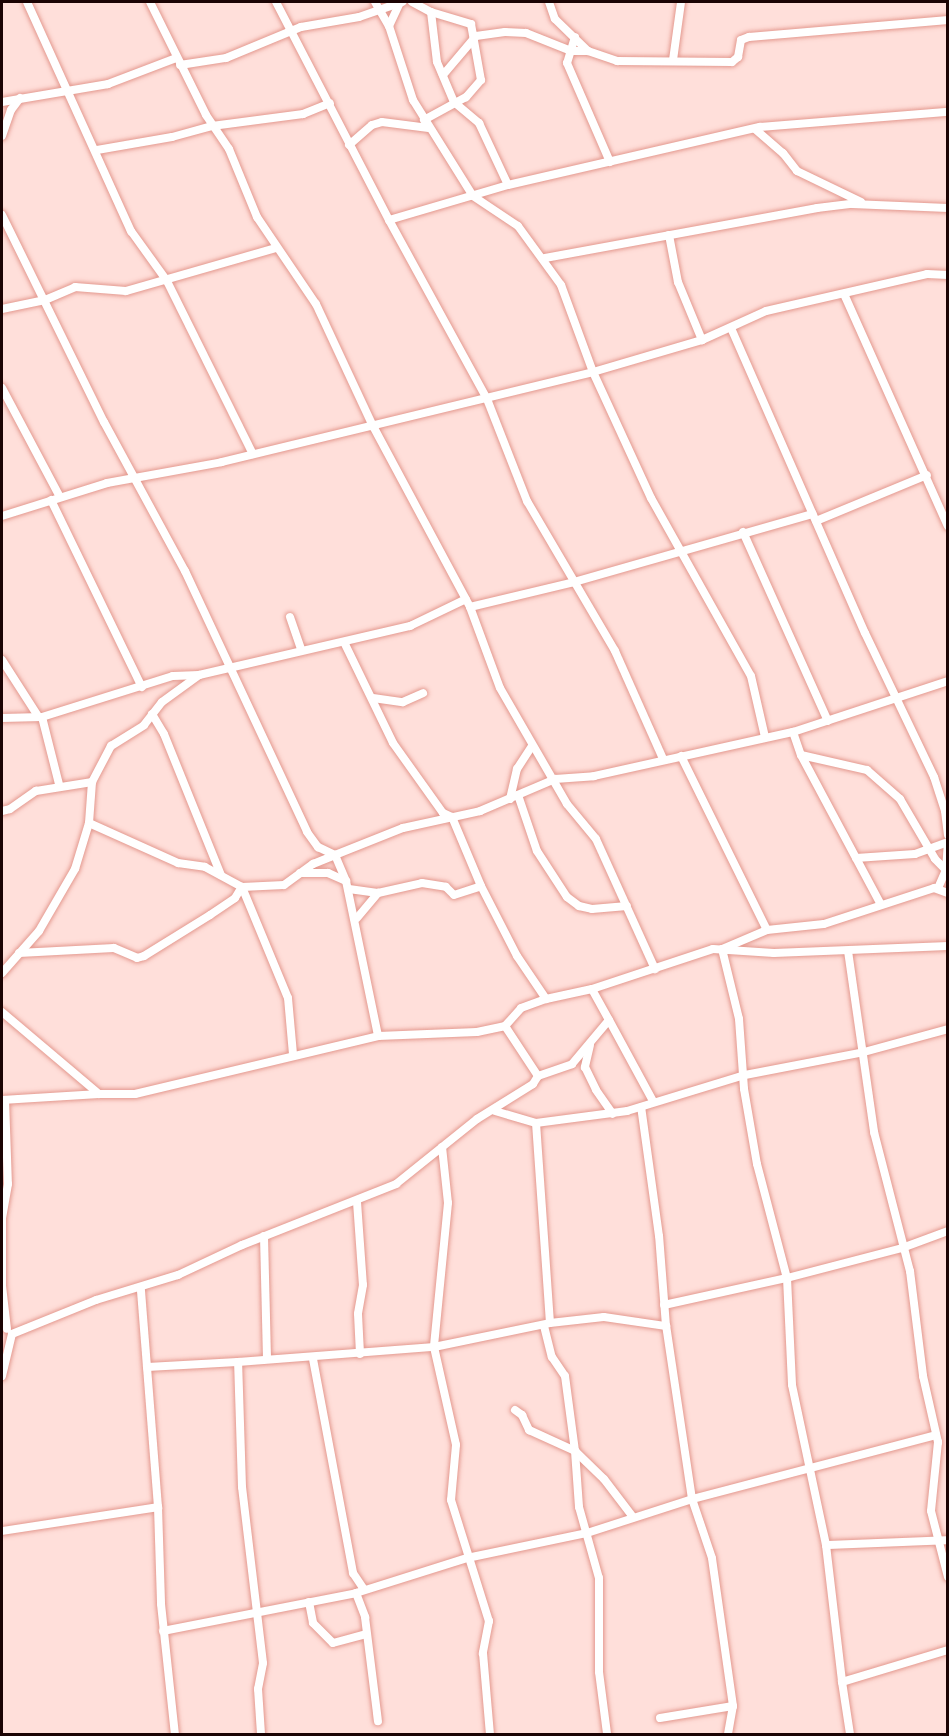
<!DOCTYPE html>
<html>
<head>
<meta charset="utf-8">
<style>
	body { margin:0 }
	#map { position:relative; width:949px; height:1736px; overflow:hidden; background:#ffdfda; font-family:"Space Grotesk",sans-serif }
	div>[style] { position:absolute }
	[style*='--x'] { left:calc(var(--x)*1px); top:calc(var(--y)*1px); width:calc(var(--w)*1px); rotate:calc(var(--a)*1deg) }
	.roads { filter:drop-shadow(0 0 2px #e4998f) drop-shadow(0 0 2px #e4998f) }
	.street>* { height:8px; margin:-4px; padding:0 4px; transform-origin:4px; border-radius:4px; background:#fff }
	span { translate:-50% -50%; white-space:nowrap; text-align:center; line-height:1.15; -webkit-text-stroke:6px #ffdfda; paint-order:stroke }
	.frame { position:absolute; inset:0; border:3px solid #1b0303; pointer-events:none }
</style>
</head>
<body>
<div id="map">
	<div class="roads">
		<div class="street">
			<div style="--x:27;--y:2;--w:252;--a:65.6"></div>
			<div style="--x:131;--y:231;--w:62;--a:54.2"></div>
			<div style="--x:167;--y:281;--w:193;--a:63.6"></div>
			<div style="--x:150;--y:2;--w:126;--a:63.6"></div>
			<div style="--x:206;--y:115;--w:41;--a:55.9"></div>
			<div style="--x:229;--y:149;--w:74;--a:67.6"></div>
			<div style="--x:257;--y:217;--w:105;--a:55.9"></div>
			<div style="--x:316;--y:304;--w:135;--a:65"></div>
			<div style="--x:373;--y:426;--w:205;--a:61.8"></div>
			<div style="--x:470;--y:607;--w:86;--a:69.7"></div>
			<div style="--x:500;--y:688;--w:134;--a:60"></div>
			<div style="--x:567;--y:804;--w:45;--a:50.4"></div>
			<div style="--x:596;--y:839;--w:143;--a:65.6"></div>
			<div style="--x:276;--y:2;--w:246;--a:62.6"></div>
			<div style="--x:389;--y:220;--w:204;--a:61.3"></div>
			<div style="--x:487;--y:399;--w:110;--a:68.6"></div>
			<div style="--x:527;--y:501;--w:174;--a:59.6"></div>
			<div style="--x:615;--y:651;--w:118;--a:66"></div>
			<div style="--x:375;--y:2;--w:28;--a:60"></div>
			<div style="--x:389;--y:26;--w:78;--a:72"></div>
			<div style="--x:413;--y:100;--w:113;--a:58"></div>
			<div style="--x:473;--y:196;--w:54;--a:33.7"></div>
			<div style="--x:518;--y:226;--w:73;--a:53.9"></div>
			<div style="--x:561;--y:285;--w:93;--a:69.8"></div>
			<div style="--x:593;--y:372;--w:139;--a:65.3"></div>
			<div style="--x:651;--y:498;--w:204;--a:60.7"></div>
			<div style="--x:751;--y:676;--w:63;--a:77.1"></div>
			<div style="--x:412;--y:2;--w:21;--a:28"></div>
			<div style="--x:431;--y:12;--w:42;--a:16.7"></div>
			<div style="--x:471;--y:24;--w:57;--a:79.9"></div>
			<div style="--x:481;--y:80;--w:23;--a:131"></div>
			<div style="--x:466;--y:97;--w:48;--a:151.3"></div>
			<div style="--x:549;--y:2;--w:18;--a:71"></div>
			<div style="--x:555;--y:19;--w:46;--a:44.1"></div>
			<div style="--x:431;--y:12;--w:50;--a:83.2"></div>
			<div style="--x:437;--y:62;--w:43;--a:67"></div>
			<div style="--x:454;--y:102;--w:33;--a:40"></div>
			<div style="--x:479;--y:123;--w:68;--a:64.9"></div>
			<div style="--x:389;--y:26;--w:26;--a:-65"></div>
			<div style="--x:575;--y:37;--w:27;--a:107"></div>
			<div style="--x:567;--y:63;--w:108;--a:66.5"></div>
			<div style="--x:673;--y:60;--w:59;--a:-82.1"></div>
			<div style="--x:180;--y:65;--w:47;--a:-8.7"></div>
			<div style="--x:226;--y:58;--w:81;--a:-22.5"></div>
			<div style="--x:301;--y:27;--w:59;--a:-9.8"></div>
			<div style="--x:359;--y:17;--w:46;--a:-19.2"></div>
			<div style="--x:443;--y:75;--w:51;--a:-49.8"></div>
			<div style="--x:476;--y:36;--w:29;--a:-8"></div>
			<div style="--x:505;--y:32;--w:21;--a:3"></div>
			<div style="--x:526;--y:33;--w:48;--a:21.8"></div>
			<div style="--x:571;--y:51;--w:17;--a:0"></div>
			<div style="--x:588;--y:51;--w:31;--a:19"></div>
			<div style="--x:617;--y:61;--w:115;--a:0.5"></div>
			<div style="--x:732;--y:62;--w:8;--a:-40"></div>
			<div style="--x:738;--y:57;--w:17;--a:-80"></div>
			<div style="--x:741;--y:40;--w:9;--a:-21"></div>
			<div style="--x:749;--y:37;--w:200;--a:-4.9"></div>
			<div style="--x:2;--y:102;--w:108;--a:-9.6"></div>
			<div style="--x:108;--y:84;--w:73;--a:-20.9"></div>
			<div style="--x:755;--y:129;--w:37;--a:41"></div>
			<div style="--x:783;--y:153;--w:23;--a:52"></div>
			<div style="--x:797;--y:171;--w:71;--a:25.8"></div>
			<div style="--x:2;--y:136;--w:28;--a:-71"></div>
			<div style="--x:11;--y:110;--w:15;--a:-53"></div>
			<div style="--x:349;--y:145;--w:30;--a:-41"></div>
			<div style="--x:372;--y:125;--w:10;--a:-17"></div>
			<div style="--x:382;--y:122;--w:47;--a:7.3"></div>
			<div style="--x:97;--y:150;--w:76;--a:-9.8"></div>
			<div style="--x:172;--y:137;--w:41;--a:-15.4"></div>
			<div style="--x:212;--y:126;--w:92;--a:-7.5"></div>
			<div style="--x:303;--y:114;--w:29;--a:-22"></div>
			<div style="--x:2;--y:215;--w:231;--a:63.8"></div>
			<div style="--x:104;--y:422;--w:170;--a:61.5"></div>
			<div style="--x:185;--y:571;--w:288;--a:64.9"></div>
			<div style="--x:307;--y:832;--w:19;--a:54"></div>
			<div style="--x:318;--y:847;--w:19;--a:25"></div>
			<div style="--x:335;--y:855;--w:73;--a:-21.7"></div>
			<div style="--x:403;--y:828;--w:79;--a:-12.4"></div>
			<div style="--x:480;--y:811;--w:82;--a:-23.1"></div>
			<div style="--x:555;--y:779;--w:39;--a:-4"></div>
			<div style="--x:594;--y:776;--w:204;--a:-12.5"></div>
			<div style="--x:793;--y:732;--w:163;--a:-18.2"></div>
			<div style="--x:389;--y:220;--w:124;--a:-16.4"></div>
			<div style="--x:508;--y:185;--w:259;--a:-13"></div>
			<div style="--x:760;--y:127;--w:189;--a:-4.6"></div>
			<div style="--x:669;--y:235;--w:48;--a:79.2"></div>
			<div style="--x:678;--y:282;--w:63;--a:67.5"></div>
			<div style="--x:545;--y:258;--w:277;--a:-10.4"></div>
			<div style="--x:817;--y:208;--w:35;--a:-7"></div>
			<div style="--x:852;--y:204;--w:96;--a:2.4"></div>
			<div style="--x:844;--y:294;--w:254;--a:65.9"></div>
			<div style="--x:2;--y:309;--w:44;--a:-11.8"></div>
			<div style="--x:45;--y:300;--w:33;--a:-23"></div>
			<div style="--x:75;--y:287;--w:51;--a:4.5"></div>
			<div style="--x:126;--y:291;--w:156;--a:-16"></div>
			<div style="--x:731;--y:328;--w:333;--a:66.3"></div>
			<div style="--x:865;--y:633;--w:160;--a:64.4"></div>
			<div style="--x:934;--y:777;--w:36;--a:72"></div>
			<div style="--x:945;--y:811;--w:24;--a:83"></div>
			<div style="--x:2;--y:388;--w:123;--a:62"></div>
			<div style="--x:51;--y:500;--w:208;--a:64.1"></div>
			<div style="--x:2;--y:516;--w:110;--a:-17.4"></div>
			<div style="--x:107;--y:483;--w:117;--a:-10.3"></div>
			<div style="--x:222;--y:462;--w:382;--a:-13.6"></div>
			<div style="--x:593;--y:372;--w:114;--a:-16.4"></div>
			<div style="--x:702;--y:340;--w:70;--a:-24.4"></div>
			<div style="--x:766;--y:311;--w:165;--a:-12.9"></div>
			<div style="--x:927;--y:274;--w:21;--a:3"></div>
			<div style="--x:816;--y:521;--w:120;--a:-22.5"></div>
			<div style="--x:743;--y:532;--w:207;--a:65.8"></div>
			<div style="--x:470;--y:607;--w:107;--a:-13.5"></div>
			<div style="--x:574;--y:582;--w:248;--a:-15.9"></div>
			<div style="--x:290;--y:617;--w:34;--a:71"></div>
			<div style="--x:344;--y:642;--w:112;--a:64.1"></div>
			<div style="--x:393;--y:743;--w:86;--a:54.5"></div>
			<div style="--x:443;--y:813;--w:10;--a:24"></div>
			<div style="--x:452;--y:817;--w:75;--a:67.2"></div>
			<div style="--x:2;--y:660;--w:67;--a:57.3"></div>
			<div style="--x:373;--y:698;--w:30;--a:8"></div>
			<div style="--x:403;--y:702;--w:22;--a:-24"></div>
			<div style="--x:152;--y:714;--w:23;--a:59"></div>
			<div style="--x:164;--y:734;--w:152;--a:68"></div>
			<div style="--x:42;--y:717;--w:69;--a:75.8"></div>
			<div style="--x:2;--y:718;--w:40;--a:-1.4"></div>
			<div style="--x:42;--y:717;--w:137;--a:-17.4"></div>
			<div style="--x:173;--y:676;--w:26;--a:-2"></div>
			<div style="--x:199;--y:675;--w:217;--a:-13.1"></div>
			<div style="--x:410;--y:626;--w:62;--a:-25.7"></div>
			<div style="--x:793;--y:732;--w:24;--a:71"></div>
			<div style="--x:801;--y:755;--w:168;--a:61.9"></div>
			<div style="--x:801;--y:755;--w:68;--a:12.8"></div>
			<div style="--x:867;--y:770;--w:44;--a:41.3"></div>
			<div style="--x:900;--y:799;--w:69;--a:59.7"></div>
			<div style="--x:935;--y:859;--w:16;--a:45"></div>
			<div style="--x:946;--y:870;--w:20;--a:114"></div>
			<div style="--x:681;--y:756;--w:194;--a:63.7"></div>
			<div style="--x:767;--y:930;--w:57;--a:-6"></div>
			<div style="--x:824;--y:924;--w:116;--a:-18.1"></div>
			<div style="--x:934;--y:888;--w:15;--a:20"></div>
			<div style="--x:518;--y:795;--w:59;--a:71.3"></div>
			<div style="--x:537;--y:851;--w:55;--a:56.9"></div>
			<div style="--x:567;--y:897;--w:15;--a:37"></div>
			<div style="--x:579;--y:906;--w:13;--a:13"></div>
			<div style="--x:592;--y:909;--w:35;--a:-5"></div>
			<div style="--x:510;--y:799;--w:31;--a:-77"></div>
			<div style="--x:517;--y:769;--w:27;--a:-57"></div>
			<div style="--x:2;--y:811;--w:8;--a:-14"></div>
			<div style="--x:10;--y:809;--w:32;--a:-35"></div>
			<div style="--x:36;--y:791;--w:57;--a:-9.1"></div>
			<div style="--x:89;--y:823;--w:98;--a:24.2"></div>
			<div style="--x:178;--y:863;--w:27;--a:8"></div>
			<div style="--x:205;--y:867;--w:42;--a:28.4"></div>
			<div style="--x:242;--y:887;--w:42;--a:-2.7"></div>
			<div style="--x:284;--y:885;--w:36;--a:-36"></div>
			<div style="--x:313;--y:864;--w:24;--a:-22"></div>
			<div style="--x:335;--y:855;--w:28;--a:67"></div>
			<div style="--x:856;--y:858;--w:59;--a:-3.9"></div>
			<div style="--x:915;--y:854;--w:35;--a:-20"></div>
			<div style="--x:946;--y:870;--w:26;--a:-86"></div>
			<div style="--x:300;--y:873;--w:28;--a:0"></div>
			<div style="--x:328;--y:873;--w:20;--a:24"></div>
			<div style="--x:346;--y:881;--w:158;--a:78.3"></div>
			<div style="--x:242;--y:887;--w:120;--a:67.5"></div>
			<div style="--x:288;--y:998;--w:56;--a:84.9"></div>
			<div style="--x:349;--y:889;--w:29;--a:8"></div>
			<div style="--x:378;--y:893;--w:45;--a:-12.8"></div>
			<div style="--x:422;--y:883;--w:24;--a:9"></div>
			<div style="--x:446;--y:887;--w:11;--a:45"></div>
			<div style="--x:454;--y:895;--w:28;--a:-18"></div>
			<div style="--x:481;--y:886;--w:79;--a:62.8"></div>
			<div style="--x:517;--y:956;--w:52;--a:56"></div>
			<div style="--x:357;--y:918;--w:33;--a:-50"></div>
			<div style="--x:767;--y:930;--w:49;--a:157.1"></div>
			<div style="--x:722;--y:949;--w:72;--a:76.3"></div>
			<div style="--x:739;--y:1019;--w:70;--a:85.9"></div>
			<div style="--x:744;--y:1089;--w:76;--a:80.2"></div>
			<div style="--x:757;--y:1164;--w:118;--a:75.3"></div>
			<div style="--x:787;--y:1278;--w:107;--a:87.3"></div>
			<div style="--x:792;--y:1385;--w:164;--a:78"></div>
			<div style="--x:826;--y:1545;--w:138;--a:83.3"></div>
			<div style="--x:848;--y:951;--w:183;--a:81.8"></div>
			<div style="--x:874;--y:1132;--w:144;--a:75.5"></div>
			<div style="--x:910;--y:1271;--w:106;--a:82.9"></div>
			<div style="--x:923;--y:1376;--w:68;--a:77.2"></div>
			<div style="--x:938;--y:1442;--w:69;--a:95.8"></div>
			<div style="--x:931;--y:1511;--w:68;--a:75.6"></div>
			<div style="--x:19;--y:953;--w:95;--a:-3"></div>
			<div style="--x:114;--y:948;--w:25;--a:23"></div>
			<div style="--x:137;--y:958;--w:7;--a:-16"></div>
			<div style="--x:144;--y:956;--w:78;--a:-31.8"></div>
			<div style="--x:210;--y:915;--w:30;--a:-34"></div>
			<div style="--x:235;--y:898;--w:13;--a:-58"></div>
			<div style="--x:2;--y:973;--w:56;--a:-48.6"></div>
			<div style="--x:39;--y:931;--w:72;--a:-59.9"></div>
			<div style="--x:75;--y:869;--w:48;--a:-73.1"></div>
			<div style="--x:89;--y:823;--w:41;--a:-85.8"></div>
			<div style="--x:92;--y:782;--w:41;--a:-62.2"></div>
			<div style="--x:111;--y:746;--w:39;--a:-32"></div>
			<div style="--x:144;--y:725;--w:29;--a:-52"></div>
			<div style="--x:162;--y:702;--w:46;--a:-36.1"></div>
			<div style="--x:2;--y:1012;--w:127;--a:40.2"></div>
			<div style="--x:99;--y:1094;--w:36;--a:0"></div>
			<div style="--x:135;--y:1094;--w:250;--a:-13.4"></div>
			<div style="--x:378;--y:1036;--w:99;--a:-2.3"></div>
			<div style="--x:477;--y:1032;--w:29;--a:-12"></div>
			<div style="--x:505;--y:1026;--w:24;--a:-48"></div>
			<div style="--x:521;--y:1008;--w:27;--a:-20"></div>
			<div style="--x:546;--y:999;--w:47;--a:-12.3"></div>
			<div style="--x:592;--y:989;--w:127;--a:-18.3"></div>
			<div style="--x:713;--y:949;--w:61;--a:3.8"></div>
			<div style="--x:774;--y:953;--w:174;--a:-2.3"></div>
			<div style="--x:609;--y:1020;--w:92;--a:61.5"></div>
			<div style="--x:505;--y:1026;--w:60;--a:56.6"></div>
			<div style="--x:590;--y:1045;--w:23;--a:103"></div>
			<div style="--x:585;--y:1067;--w:25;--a:64"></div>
			<div style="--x:596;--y:1090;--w:29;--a:55"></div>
			<div style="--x:2;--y:1100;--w:97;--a:-3.5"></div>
			<div style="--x:5;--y:1100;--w:84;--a:88"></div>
			<div style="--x:8;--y:1184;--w:35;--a:100"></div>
			<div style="--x:2;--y:1218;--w:68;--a:90"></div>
			<div style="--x:2;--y:1286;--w:43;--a:83.4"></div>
			<div style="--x:495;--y:1111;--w:43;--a:16.3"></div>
			<div style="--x:536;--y:1123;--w:92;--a:-7.5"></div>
			<div style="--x:627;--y:1111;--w:123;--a:-17"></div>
			<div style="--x:745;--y:1075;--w:121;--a:-10.9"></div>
			<div style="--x:864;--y:1052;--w:87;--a:-15.3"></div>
			<div style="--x:536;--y:1123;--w:200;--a:86"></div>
			<div style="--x:442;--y:1147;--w:56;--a:83.9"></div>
			<div style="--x:448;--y:1203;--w:145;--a:95.6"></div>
			<div style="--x:434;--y:1347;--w:100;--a:77.3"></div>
			<div style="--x:456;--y:1445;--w:55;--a:95.2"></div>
			<div style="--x:451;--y:1500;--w:127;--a:72.6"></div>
			<div style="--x:489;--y:1621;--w:33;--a:101"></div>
			<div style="--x:483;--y:1653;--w:81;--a:85.1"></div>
			<div style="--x:357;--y:1202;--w:83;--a:85.9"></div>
			<div style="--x:363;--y:1285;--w:29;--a:100"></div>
			<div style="--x:358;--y:1314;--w:40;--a:87.1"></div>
			<div style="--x:264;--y:1236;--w:123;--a:88.6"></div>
			<div style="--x:664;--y:1305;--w:126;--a:-12.4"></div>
			<div style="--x:787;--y:1278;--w:119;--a:-14.6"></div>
			<div style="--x:902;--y:1248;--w:49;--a:-20.3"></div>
			<div style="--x:544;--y:1326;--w:32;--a:76"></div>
			<div style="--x:552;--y:1357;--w:23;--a:56"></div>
			<div style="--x:565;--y:1376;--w:76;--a:82.4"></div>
			<div style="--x:575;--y:1451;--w:40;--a:44"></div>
			<div style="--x:604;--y:1479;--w:48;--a:52.7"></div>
			<div style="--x:313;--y:1359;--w:218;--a:79.4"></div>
			<div style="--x:353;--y:1573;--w:18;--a:56"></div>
			<div style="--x:147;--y:1367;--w:91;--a:-3.1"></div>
			<div style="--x:2;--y:1376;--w:43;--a:-76.6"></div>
			<div style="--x:12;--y:1334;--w:91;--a:-22"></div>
			<div style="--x:96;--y:1300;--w:86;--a:-17"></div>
			<div style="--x:178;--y:1275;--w:71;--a:-25.1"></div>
			<div style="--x:242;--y:1245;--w:166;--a:-21.6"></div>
			<div style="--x:396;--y:1184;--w:104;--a:-38.7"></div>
			<div style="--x:477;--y:1119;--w:66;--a:-32"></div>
			<div style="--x:533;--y:1084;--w:9;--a:-58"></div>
			<div style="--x:538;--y:1076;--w:36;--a:-19"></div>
			<div style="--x:572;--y:1064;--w:57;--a:-49.9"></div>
			<div style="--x:609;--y:1020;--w:35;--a:-119"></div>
			<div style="--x:515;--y:1410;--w:9;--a:36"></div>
			<div style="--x:522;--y:1415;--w:17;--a:65"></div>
			<div style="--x:529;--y:1430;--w:51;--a:24.5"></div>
			<div style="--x:575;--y:1451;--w:56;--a:85.9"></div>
			<div style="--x:579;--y:1507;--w:74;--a:74.3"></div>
			<div style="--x:599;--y:1578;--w:94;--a:90"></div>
			<div style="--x:599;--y:1672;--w:63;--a:82.6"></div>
			<div style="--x:158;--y:1507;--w:97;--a:88.2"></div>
			<div style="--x:161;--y:1604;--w:131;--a:83.9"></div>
			<div style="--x:2;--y:1531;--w:158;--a:-8.7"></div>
			<div style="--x:158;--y:1507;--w:219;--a:-94.5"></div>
			<div style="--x:826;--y:1545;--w:122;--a:-2.3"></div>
			<div style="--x:356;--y:1593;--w:26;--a:69"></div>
			<div style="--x:365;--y:1617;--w:105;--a:82.9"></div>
			<div style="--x:309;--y:1602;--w:21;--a:79"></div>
			<div style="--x:313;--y:1623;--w:28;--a:45"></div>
			<div style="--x:333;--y:1643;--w:34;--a:-15"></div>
			<div style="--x:163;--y:1631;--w:197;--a:-11.1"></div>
			<div style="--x:356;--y:1593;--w:116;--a:-17.5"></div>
			<div style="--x:467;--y:1558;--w:123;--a:-11.8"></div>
			<div style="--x:587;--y:1533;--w:110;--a:-17.9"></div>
			<div style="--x:692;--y:1499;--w:175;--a:-98.5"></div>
			<div style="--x:666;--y:1326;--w:90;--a:-94.4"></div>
			<div style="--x:659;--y:1236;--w:130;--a:-97.9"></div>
			<div style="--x:660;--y:1718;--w:74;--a:-9.3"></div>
			<div style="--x:261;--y:1734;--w:45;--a:-93.8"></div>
			<div style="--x:258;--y:1689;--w:26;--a:-79"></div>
			<div style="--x:263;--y:1663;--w:177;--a:-96.8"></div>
			<div style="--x:242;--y:1487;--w:125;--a:-91.8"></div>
			<div style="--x:238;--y:1362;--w:197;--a:-4.4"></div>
			<div style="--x:434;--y:1347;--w:118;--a:-11.7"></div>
			<div style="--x:550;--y:1323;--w:54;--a:-6.3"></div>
			<div style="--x:604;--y:1317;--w:63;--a:8.3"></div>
			<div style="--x:728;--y:1734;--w:28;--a:-80"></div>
			<div style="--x:733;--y:1706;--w:149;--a:-98.1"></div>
			<div style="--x:712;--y:1558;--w:62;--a:-108.7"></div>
			<div style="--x:692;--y:1499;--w:252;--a:-14.7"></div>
			<div style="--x:850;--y:1734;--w:53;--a:-98.7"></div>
			<div style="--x:842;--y:1682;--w:111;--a:-16.8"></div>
		</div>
	</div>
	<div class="frame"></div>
</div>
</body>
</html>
